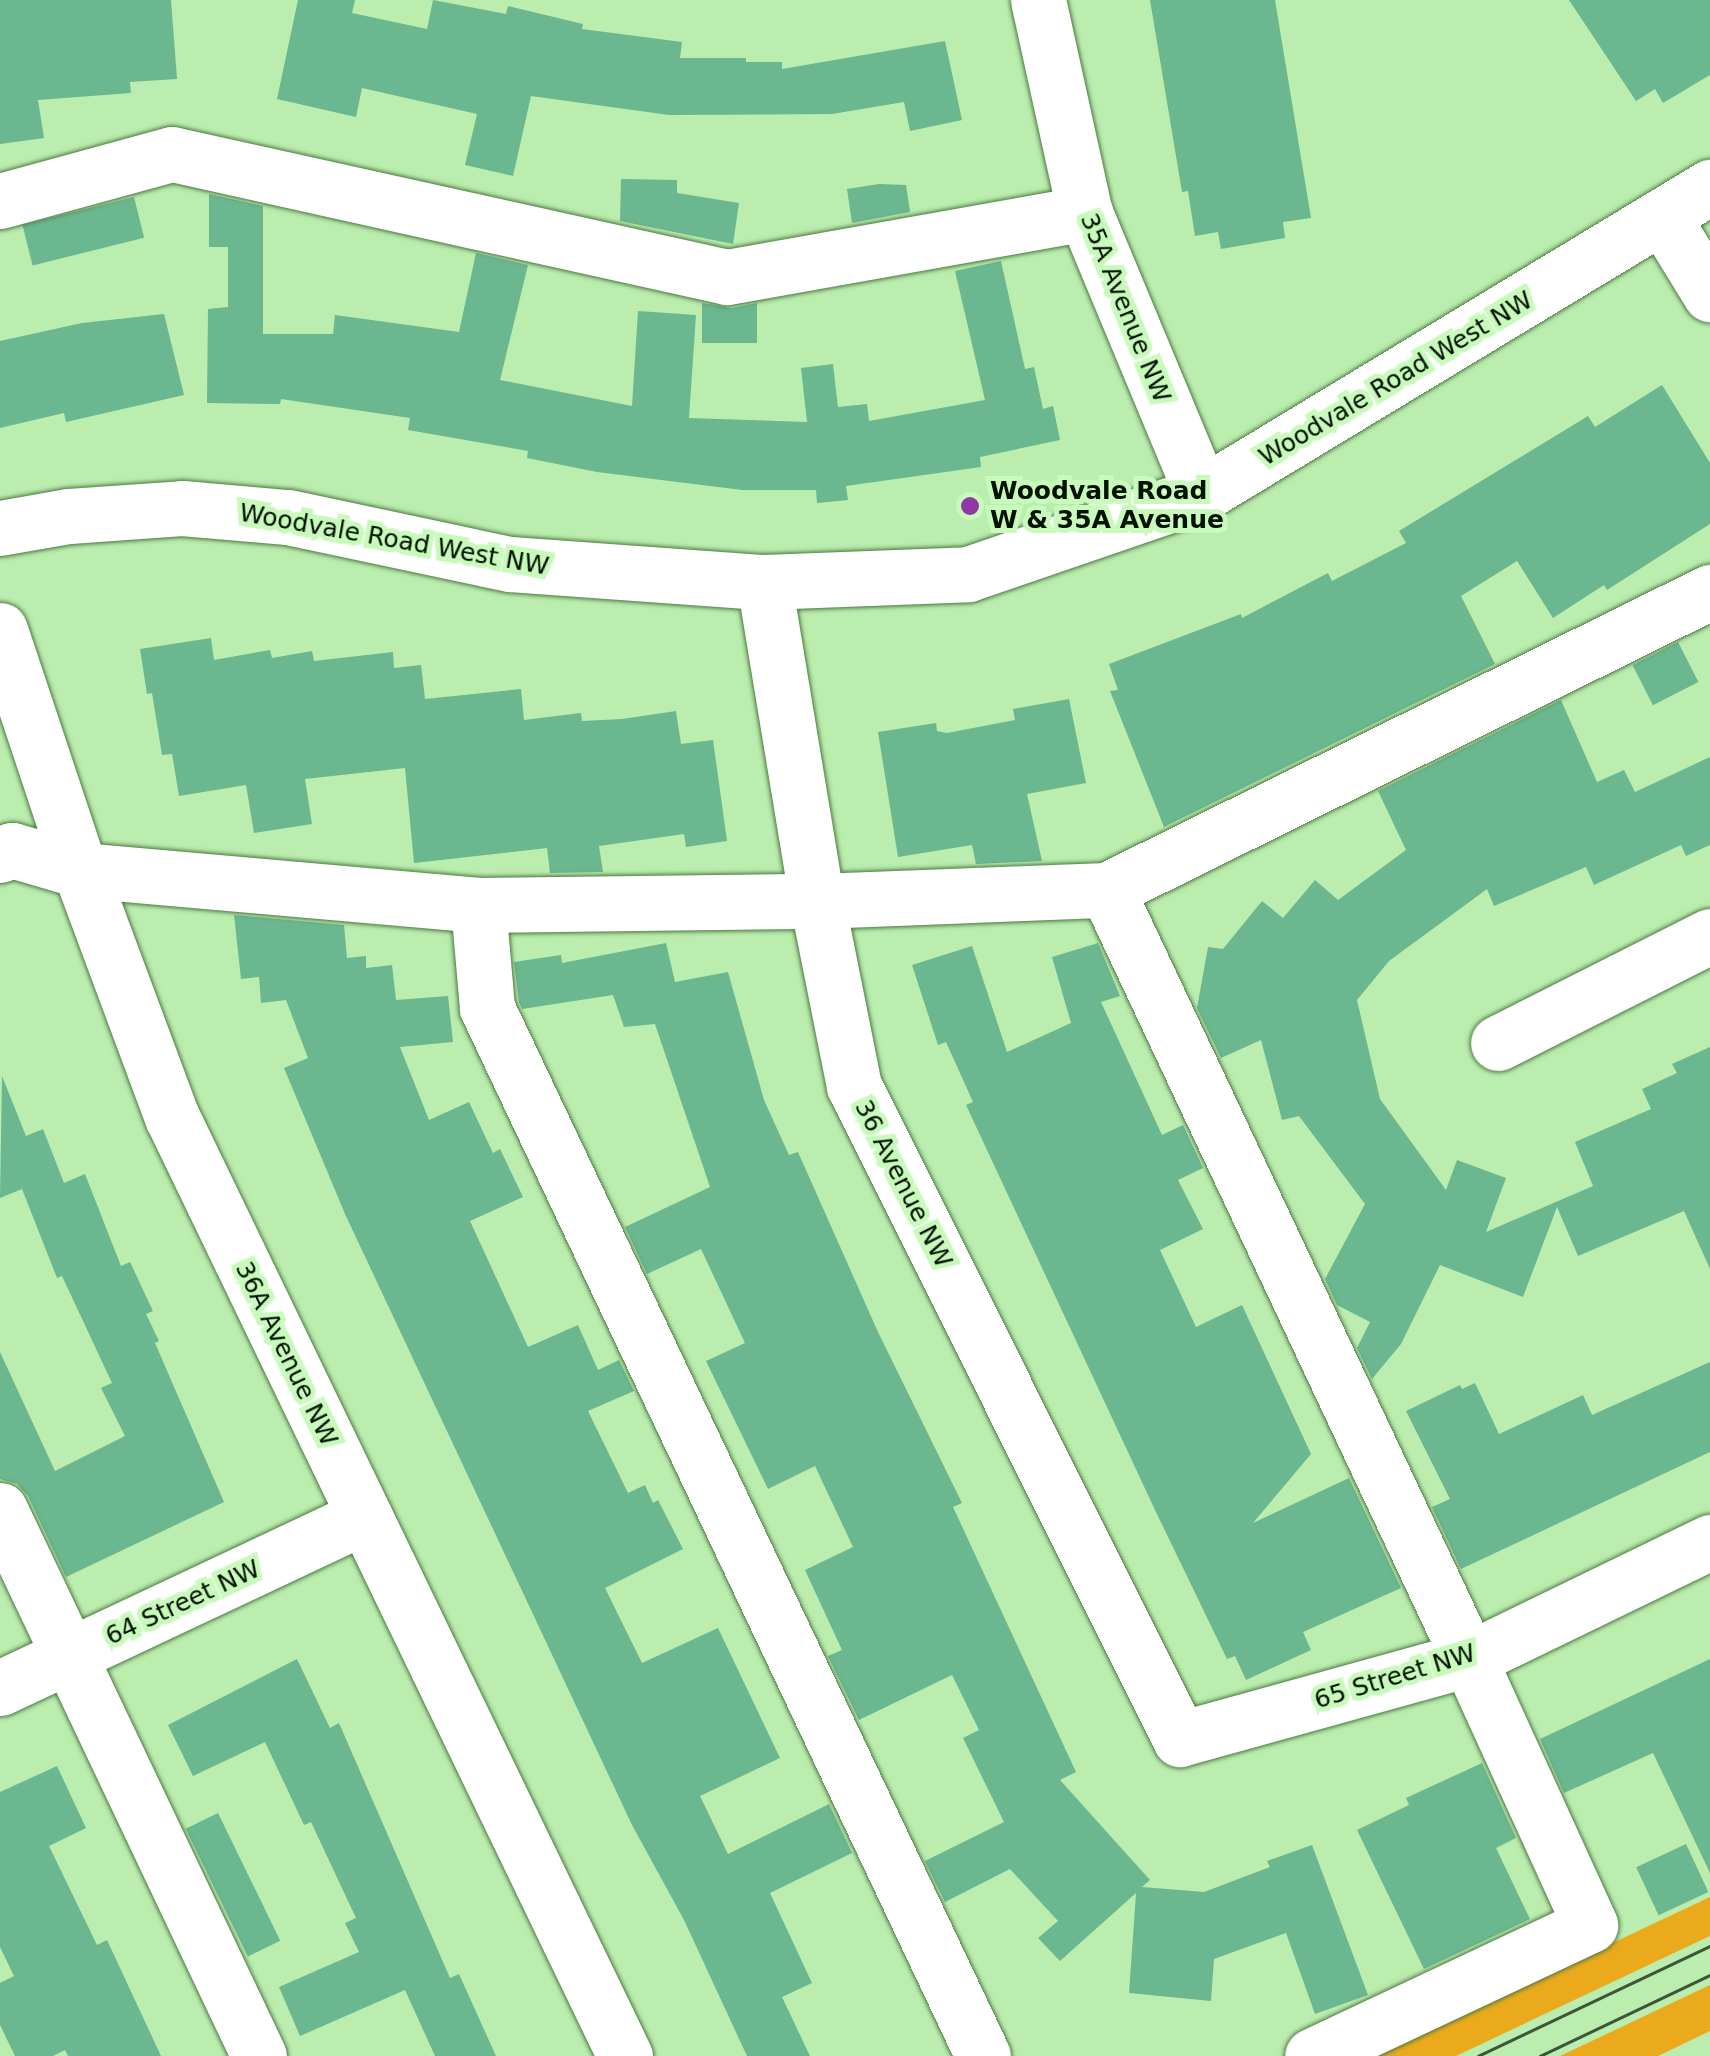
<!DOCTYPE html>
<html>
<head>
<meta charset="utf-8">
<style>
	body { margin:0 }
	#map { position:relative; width:1710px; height:2056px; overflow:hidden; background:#bbedaf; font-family:"DejaVu Sans",sans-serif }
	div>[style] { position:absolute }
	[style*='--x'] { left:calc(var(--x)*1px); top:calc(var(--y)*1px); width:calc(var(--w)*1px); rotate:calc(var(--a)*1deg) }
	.green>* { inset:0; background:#ebaa1c }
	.building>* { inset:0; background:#6bb78f; transform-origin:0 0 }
	.roads { filter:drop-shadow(0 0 2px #4c7941) drop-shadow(0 0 2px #4c7941) }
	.minor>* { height:55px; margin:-27.5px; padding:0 27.5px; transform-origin:27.5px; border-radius:27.5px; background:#fff }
	.tram>* { height:2.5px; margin:-1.25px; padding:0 1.25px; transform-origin:1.25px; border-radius:1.25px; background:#3d5637 }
	.dots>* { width:28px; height:28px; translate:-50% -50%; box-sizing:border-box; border:5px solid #c8fabc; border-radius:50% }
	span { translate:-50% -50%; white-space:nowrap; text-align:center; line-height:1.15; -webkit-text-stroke:10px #c8fabc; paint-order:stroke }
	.street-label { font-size:25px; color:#021000 }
	.poi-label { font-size:25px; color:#021000; font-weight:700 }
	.left { translate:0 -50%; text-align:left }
</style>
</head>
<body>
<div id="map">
	<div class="green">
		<div style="clip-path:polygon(1710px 1897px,1710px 1936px,1456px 2056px,1373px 2056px)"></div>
		<div style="clip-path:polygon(1710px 1985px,1710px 2031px,1658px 2056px,1560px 2056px)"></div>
	</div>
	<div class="building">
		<div style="clip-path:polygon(0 0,171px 0,177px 79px,130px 82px,131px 93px,38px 100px,44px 138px,0 144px)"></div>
		<div style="clip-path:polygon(298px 0,355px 0,352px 13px,427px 29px,433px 0,506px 14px,508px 6px,583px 24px,582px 29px,682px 42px,680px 58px,746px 58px,746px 62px,782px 62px,782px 69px,945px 41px,962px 120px,910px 131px,904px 102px,832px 114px,669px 115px,531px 96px,513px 176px,465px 165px,477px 114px,362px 88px,356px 117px,277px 99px)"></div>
		<div style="clip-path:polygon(1150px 0,1275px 0,1311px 218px,1283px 222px,1285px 238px,1221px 249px,1218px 232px,1195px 236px,1188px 191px,1182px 192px)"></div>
		<div style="clip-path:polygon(1569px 0,1710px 0,1710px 75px,1663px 103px,1655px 89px,1636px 101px)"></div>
		<div style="clip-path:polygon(621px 179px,677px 180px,677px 193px,739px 203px,733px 244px,620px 221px)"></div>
		<div style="clip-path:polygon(879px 184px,906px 185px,910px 212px,852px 223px,847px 189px)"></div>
		<div style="clip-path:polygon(209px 194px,263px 206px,263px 334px,333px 334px,335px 315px,459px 332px,476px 253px,528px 265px,500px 380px,632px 406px,638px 311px,696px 315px,689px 418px,807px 422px,801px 368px,833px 364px,838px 407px,867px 404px,869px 421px,985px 400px,955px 271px,1001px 261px,1025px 369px,1034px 367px,1043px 409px,1053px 406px,1060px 440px,980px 457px,981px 467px,846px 486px,848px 500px,817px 503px,816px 490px,742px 490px,597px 472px,527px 458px,528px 451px,408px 430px,410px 418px,281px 399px,280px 404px,207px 403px,208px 309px,228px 307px,228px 247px,209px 247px)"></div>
		<div style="left:134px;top:197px;width:42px;height:115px;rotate:76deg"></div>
		<div style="clip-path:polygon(702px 303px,732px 308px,757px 303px,757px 343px,702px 343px)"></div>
		<div style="clip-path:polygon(164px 314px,184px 395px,66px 422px,64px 413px,0 428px,0 341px,82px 323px)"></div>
		<div style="clip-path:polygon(1662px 385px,1710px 463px,1710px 524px,1607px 590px,1604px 585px,1553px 618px,1517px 561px,1461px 596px,1495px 664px,1164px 827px,1110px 691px,1118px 690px,1109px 664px,1241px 614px,1242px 618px,1328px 573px,1332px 581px,1406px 543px,1399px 531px,1588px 416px,1595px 427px)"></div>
		<div style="clip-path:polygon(211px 638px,214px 660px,270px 650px,272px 658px,312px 651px,314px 661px,393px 652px,394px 668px,421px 665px,425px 699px,521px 689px,524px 720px,581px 713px,582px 721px,622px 719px,676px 711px,681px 744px,713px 740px,727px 841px,686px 847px,684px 834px,599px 846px,603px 872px,550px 873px,547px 848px,414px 863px,405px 768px,305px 779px,312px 824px,254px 833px,246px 785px,179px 796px,172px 754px,162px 755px,152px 693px,147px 694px,140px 649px)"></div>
		<div style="left:1678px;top:642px;width:45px;height:51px;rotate:63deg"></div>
		<div style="clip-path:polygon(1069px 699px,1086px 783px,1027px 794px,1042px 861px,976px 864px,972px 845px,898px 857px,878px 732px,936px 723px,937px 731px,947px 733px,1015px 720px,1013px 709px)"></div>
		<div style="clip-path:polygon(1561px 700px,1597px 782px,1624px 770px,1635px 792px,1710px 757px,1710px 845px,1686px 856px,1681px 845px,1594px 885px,1586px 867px,1494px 906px,1487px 889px,1389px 961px,1357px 1000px,1380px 1099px,1446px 1190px,1457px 1160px,1506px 1178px,1486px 1232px,1593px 1186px,1575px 1142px,1651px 1109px,1642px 1089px,1677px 1073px,1672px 1064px,1710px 1047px,1710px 1269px,1684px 1211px,1578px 1256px,1557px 1207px,1523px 1297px,1440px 1265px,1401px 1344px,1372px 1379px,1357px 1348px,1370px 1322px,1337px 1305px,1325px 1279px,1365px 1204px,1299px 1116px,1282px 1120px,1261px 1040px,1221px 1058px,1197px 1008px,1208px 947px,1223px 949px,1262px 901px,1283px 918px,1315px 880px,1338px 900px,1406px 850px,1378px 791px)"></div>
		<div style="clip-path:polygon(234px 915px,344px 925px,347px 958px,366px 956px,366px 968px,392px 965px,396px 1000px,448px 996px,453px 1042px,400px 1047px,429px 1120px,469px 1102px,493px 1153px,500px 1149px,523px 1197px,470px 1221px,528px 1347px,578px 1325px,598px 1370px,619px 1360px,634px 1391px,588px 1411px,628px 1493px,645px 1485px,653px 1503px,658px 1500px,683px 1549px,605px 1588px,642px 1663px,718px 1628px,780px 1758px,700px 1796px,728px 1854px,829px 1804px,852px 1853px,770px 1893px,812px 1983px,782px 1997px,810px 2056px,747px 2056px,684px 1920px,632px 1825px,345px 1214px,284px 1068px,308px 1058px,286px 1000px,261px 1003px,259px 977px,241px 979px)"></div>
		<div style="clip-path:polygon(666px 943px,675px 982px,728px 972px,764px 1100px,789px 1155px,798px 1152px,878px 1332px,962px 1503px,953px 1507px,1076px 1772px,1060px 1780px,1150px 1880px,1142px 1887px,1204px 1892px,1270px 1867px,1267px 1861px,1312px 1845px,1368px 1995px,1315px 2014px,1286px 1933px,1214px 1959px,1211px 2001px,1129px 1993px,1136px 1893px,1060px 1961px,1038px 1938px,1058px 1921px,1010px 1869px,945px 1902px,925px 1861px,1004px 1822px,963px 1738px,979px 1730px,952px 1675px,859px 1720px,828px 1656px,842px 1650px,805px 1570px,853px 1547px,815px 1466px,768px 1489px,706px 1361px,745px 1343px,701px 1249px,647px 1274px,625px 1227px,710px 1187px,655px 1024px,624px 1027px,613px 995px,522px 1009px,519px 1002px,514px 962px,561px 955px,562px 963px)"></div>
		<div style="clip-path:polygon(1098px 943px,1120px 996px,1101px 1002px,1162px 1135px,1183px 1125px,1203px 1168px,1178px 1180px,1203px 1229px,1160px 1250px,1196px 1327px,1242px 1305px,1311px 1454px,1253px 1523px,1349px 1478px,1401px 1588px,1303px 1632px,1311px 1650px,1246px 1680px,1235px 1656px,1227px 1659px,1155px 1510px,966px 1105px,973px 1102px,946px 1042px,938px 1045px,912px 965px,972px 946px,1007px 1052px,1071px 1023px,1052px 957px)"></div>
		<div style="clip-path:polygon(2px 1076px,26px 1136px,43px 1129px,64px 1183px,85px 1174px,121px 1266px,130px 1262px,153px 1311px,146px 1314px,159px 1341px,155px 1343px,224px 1502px,66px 1577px,28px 1496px,17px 1484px,0 1479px,0 1352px,55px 1471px,125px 1436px,101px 1388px,112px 1383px,62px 1276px,57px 1278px,22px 1189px,0 1198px)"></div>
		<div style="clip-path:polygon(1710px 1362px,1710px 1452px,1461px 1569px,1432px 1507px,1450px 1499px,1406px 1411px,1460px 1385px,1462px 1389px,1475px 1383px,1499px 1434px,1583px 1395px,1592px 1415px)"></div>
		<div style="clip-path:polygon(297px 1659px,330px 1728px,339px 1723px,450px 1978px,459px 1974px,496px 2056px,435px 2056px,405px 1990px,300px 2036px,279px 1987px,359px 1952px,345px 1923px,356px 1918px,311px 1822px,304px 1825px,265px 1742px,193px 1776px,168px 1725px)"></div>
		<div style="clip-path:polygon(1710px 1659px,1710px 1873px,1653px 1753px,1564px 1793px,1540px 1739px)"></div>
		<div style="clip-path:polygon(1482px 1763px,1516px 1838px,1496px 1848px,1530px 1919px,1424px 1969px,1357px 1830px,1409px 1805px,1406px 1798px)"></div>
		<div style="clip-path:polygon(57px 1766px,86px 1828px,49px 1846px,97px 1945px,107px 1940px,161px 2056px,68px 2056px,65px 2050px,53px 2056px,15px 2056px,0 2025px,0 1983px,14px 1976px,0 1947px,0 1792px)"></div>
		<div style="left:218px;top:1813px;width:142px;height:36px;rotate:64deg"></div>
		<div style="left:1686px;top:1844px;width:53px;height:55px;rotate:65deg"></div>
	</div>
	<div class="roads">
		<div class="minor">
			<div style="--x:1038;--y:0;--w:218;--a:77.6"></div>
			<div style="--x:1085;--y:213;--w:304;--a:67.4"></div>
			<div style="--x:0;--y:201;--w:178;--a:-15.3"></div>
			<div style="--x:172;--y:154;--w:568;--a:12.5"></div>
			<div style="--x:727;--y:277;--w:364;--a:-10.1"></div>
			<div style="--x:1662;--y:216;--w:92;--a:58.4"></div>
			<div style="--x:0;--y:528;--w:70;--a:-9.9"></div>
			<div style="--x:69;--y:516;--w:113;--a:-4"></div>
			<div style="--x:182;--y:508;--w:106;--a:4.9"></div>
			<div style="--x:288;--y:517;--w:227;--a:12"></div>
			<div style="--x:510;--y:564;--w:255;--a:4.1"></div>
			<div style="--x:764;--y:582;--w:204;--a:-2.2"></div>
			<div style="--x:968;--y:574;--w:247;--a:-18.9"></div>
			<div style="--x:1202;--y:494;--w:594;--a:-31.15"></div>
			<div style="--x:764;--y:582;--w:323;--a:80.6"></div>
			<div style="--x:817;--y:901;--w:189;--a:78.7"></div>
			<div style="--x:854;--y:1086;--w:730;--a:63.47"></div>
			<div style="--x:1180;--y:1739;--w:300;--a:-15.5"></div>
			<div style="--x:1469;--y:1659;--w:268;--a:-25.9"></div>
			<div style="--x:0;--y:630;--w:253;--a:71.6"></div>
			<div style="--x:80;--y:870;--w:264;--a:69.6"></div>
			<div style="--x:172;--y:1117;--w:1043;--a:64.25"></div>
			<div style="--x:0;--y:855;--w:13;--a:-23"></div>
			<div style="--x:12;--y:850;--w:71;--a:16.4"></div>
			<div style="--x:80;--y:870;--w:400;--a:5"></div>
			<div style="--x:478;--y:905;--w:339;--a:-0.7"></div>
			<div style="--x:817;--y:901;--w:290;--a:-2.2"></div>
			<div style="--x:1107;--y:890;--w:673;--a:-26.3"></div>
			<div style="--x:1107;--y:890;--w:850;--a:64.79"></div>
			<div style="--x:1469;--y:1659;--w:292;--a:65.5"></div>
			<div style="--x:1590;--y:1925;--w:307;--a:154.8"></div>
			<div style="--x:478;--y:905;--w:103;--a:85"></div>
			<div style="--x:487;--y:1008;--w:1159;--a:64.67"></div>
			<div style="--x:1498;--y:1043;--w:237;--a:-26.8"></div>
			<div style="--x:0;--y:1510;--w:604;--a:64.62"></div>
			<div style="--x:0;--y:1688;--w:403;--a:-25.2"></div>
		</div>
	</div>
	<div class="tram">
		<div style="--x:1478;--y:2056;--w:257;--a:-25.4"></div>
		<div style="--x:1540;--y:2056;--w:188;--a:-25.5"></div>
	</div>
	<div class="dots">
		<div style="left:970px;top:506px;background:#9038a4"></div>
	</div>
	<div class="street-label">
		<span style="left:1125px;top:308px;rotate:68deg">35A Avenue NW</span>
		<span style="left:1396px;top:379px;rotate:-31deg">Woodvale Road West NW</span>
		<span style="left:394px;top:540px;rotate:10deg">Woodvale Road West NW</span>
		<span style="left:903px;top:1184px;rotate:63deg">36 Avenue NW</span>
		<span style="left:286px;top:1354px;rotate:64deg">36A Avenue NW</span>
		<span style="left:183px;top:1603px;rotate:-25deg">64 Street NW</span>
		<span style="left:1395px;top:1677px;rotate:-17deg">65 Street NW</span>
	</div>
	<div class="poi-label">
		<span class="left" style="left:990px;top:506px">Woodvale Road<br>W &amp; 35A Avenue</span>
	</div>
</div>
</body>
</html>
